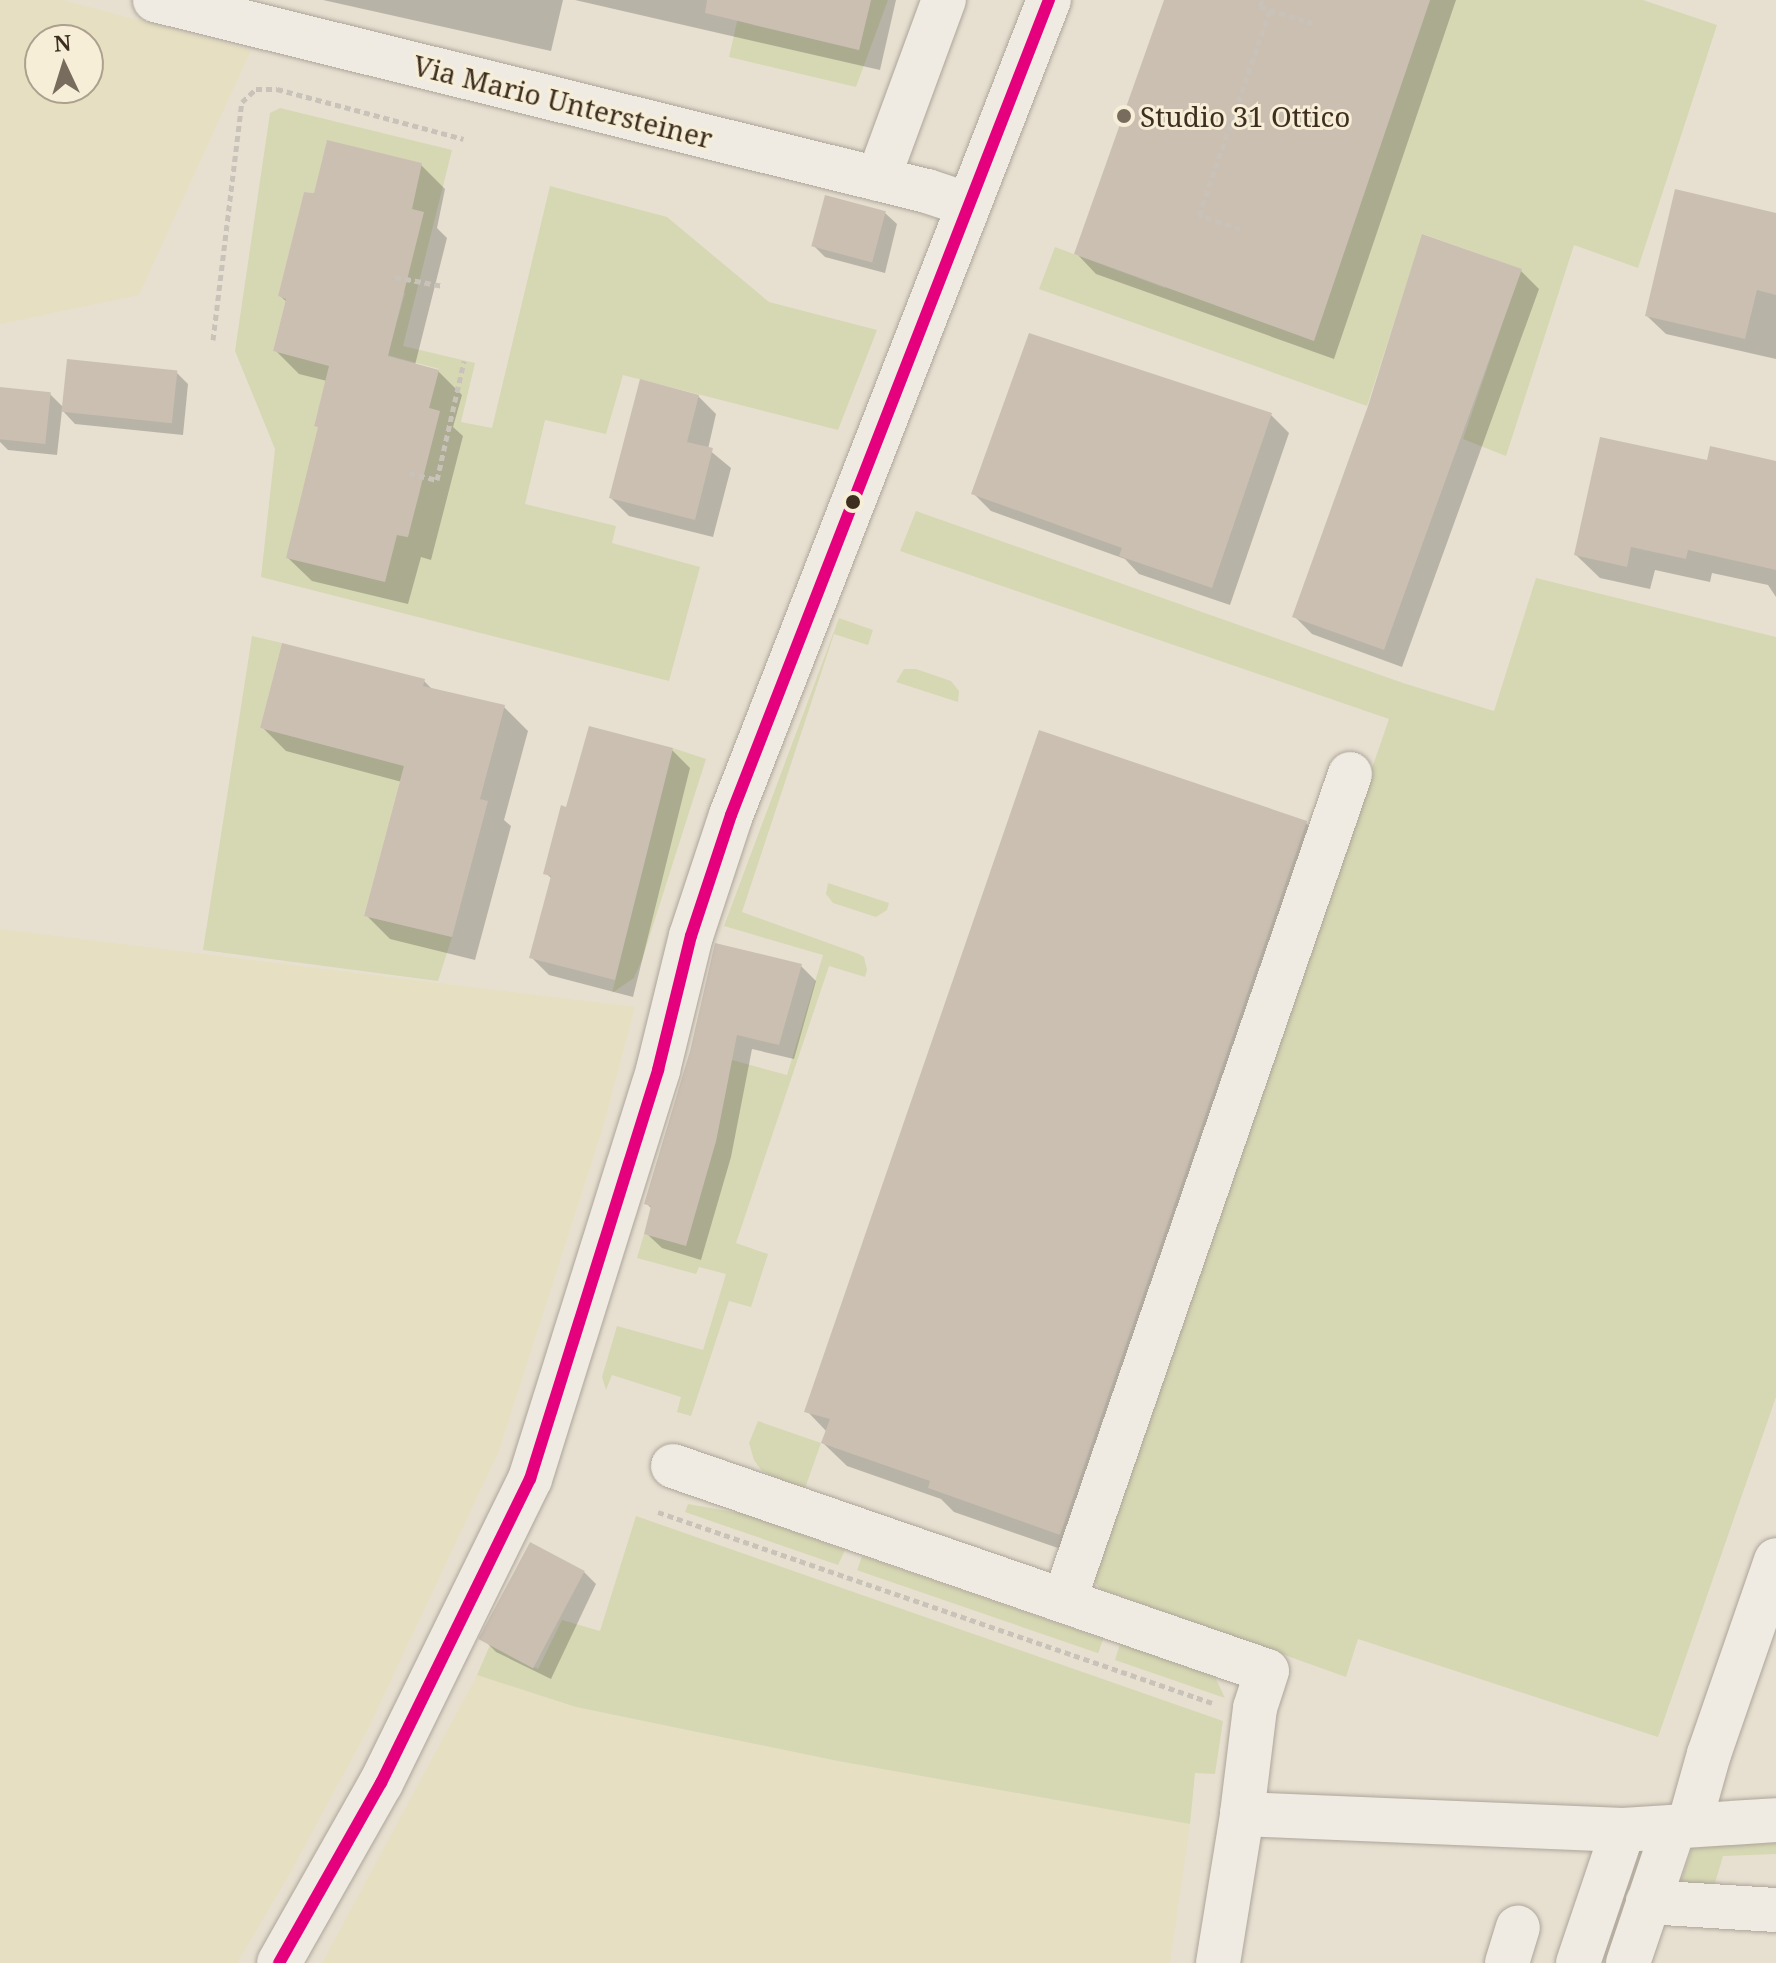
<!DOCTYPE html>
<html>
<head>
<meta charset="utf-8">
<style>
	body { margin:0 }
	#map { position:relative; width:1776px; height:1963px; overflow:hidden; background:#e7e0d1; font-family:"Noto Serif",serif }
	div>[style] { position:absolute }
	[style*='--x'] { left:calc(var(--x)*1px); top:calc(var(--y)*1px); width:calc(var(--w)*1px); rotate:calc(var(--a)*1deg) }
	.farmland>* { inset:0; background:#e6dfc2 }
	.green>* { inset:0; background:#d6d7b3; transform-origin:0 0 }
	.shadow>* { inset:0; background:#0003 }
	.building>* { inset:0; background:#cbbfb2; transform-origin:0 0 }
	.path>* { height:5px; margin-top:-2.5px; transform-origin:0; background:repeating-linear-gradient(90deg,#c8c2b9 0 6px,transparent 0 10px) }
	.roads { filter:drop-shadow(0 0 2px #ada599) drop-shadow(0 0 2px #ada599) }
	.minor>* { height:44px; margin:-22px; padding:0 22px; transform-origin:22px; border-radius:22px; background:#efebe3 }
	.bus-1>* { height:12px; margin:-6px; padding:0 6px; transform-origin:6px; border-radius:6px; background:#e5007d }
	.dots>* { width:22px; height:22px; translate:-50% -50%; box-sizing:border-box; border:4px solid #f7eed8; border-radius:50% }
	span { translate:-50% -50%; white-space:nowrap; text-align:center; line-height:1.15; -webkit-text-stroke:6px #f7eed8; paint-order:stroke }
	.street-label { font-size:28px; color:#3d2e20 }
	.poi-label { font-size:28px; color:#3d2e20 }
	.left { translate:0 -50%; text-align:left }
	.north { position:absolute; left:24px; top:24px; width:80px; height:80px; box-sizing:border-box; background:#f7eed8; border:2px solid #ada18e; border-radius:50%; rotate:356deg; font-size:22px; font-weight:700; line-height:32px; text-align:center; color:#3d2e20 }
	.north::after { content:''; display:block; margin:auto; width:28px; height:36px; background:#786c5e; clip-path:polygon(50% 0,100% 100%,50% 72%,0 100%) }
</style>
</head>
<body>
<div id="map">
	<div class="farmland">
		<div style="clip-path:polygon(evenodd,0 0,63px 0,251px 50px,139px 295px,0 324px,0 0,88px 40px,88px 88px,40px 88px,40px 40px,88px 40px)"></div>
		<div style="clip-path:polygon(0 929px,635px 1007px,603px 1127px,499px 1451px,367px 1731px,288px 1877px,237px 1963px,0 1963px)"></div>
		<div style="clip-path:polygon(477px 1675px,576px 1707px,838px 1761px,1190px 1824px,1170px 1963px,322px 1963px)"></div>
	</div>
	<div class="green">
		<div style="clip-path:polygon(742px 0,753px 25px,859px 50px,871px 0,888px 0,856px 87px,729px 57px)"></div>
		<div style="clip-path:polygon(1430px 0,1643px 0,1717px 25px,1638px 268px,1574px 245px,1506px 456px,1463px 439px,1521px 269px,1423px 234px,1367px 406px,1039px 289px,1055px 247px,1165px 288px,1186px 229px,1234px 245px,1215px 305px,1314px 340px)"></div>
		<div style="clip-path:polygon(evenodd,280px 108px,452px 150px,403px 346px,475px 363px,461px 422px,492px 428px,550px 186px,667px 217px,769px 302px,877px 330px,838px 430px,623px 375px,606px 434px,545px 420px,525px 504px,616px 526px,612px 543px,700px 567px,669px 681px,261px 577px,275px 449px,235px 351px,270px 113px,280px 108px,327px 141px,422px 163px,392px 289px,405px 293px,392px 339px,376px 352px,439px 369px,429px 408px,440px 411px,428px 457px,405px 486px,420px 491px,407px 537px,397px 535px,326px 429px,314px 425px,322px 395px,336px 367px,273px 351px,286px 299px,278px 296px,304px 192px,314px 193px,327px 141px)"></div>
		<div style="clip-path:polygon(916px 511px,1403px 683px,1494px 711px,1536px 578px,1776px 637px,1776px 1397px,1658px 1737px,1358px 1639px,1346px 1677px,1100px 1589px,1092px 1578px,1389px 719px,900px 551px)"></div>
		<div style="clip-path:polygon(839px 618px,873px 630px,868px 645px,834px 634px,742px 912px,859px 954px,864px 957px,867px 970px,865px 977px,829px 966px,736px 1243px,768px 1254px,751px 1307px,729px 1301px,691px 1416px,677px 1412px,681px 1397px,612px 1375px,606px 1390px,602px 1377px,617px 1326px,703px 1350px,726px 1274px,699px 1267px,696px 1274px,637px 1258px,644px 1234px,686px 1245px,716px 1141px,729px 1075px,696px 1050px,787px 1075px,823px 955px,724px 926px)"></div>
		<div style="clip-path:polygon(252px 636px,282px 643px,260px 728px,404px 766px,364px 916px,452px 937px,438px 981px,203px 950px)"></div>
		<div style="clip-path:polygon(904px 669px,916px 669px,951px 681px,959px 691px,958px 702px,896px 682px)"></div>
		<div style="clip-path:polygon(673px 748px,706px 759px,642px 960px,634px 978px,612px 993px)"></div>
		<div style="clip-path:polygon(828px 883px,889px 903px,887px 910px,876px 917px,833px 903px,826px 894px)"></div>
		<div style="clip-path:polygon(758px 1421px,821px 1443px,805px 1488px,773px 1477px,761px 1470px,754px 1460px,749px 1443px)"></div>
		<div style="clip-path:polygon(688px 1504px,744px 1514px,845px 1550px,838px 1565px,685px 1512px)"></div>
		<div style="clip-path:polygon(636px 1516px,1223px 1721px,1215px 1774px,1195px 1773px,1190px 1824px,838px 1761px,576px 1707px,477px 1675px,490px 1645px,538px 1669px,562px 1620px,600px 1631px)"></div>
		<div style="left:862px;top:1556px;width:255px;height:15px;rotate:19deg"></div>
		<div style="clip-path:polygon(1120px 1644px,1215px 1677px,1225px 1698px,1115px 1660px)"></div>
		<div style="clip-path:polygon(1776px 1843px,1776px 1854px,1723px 1856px,1713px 1890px,1684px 1886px,1681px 1880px,1693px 1846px)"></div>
	</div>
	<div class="shadow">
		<div style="clip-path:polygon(323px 0,563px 0,551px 51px)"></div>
		<div style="clip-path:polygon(575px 0,896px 0,880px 70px)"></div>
		<div style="clip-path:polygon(1167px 0,1456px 0,1334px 359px,1096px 274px,1077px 254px)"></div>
		<div style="clip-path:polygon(421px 165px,445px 189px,437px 228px,447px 238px,415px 365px,438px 371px,462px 395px,453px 427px,463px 436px,431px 560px,421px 557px,408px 604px,312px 581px,288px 558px,320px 429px,316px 425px,327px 381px,299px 374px,275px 350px,287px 302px,280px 296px,315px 195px)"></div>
		<div style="clip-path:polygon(885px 213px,897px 224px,885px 273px,825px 257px,813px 245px)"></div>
		<div style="clip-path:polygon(1776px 215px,1776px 359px,1666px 334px,1647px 316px)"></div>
		<div style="clip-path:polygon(1521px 271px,1539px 289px,1402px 667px,1312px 634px,1294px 616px)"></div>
		<div style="clip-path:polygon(176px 372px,188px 384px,183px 435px,75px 424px,62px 410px,57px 455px,8px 450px,0 442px,0 402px,50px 394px,64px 408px)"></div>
		<div style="clip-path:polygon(698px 396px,716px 414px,708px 449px,731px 468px,713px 537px,629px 516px,611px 498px)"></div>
		<div style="clip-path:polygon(1271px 415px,1289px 433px,1230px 605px,1139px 574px,1125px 559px,991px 511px,973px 493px)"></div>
		<div style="clip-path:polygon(1708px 462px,1776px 463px,1776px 597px,1768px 585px,1712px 573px,1710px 582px,1655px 570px,1650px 589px,1600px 578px,1576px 555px)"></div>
		<div style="clip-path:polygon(424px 681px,433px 690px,504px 707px,528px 731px,504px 820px,511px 826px,475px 960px,390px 939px,366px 915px,402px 782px,286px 751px,262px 727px)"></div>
		<div style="clip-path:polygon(672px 750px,690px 768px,633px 997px,549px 975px,531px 957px,552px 879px,546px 873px,568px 809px)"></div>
		<div style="clip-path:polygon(1306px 823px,1330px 847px,1084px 1557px,954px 1512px,941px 1499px,847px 1466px,823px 1443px,827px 1432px,807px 1411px)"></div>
		<div style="clip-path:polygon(801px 966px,816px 981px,794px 1059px,752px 1049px,731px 1157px,701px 1260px,662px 1248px,646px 1233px,652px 1209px,646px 1203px,692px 1051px)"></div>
		<div style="clip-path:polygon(584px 1572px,596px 1584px,551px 1679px,496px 1652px,484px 1640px)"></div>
	</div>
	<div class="building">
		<div style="clip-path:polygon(707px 0,871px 0,859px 50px,705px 13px)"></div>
		<div style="clip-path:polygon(1164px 0,1430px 0,1314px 341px,1074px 254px)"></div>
		<div style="clip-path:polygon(327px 140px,422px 163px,412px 209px,424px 212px,388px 356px,439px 370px,429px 408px,440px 411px,408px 537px,397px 535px,385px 582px,286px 558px,318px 427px,314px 426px,329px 366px,273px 351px,286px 299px,278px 296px,304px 192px,314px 193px)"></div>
		<div style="clip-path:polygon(1675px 189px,1776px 213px,1776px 295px,1757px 290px,1745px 339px,1645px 316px)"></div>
		<div style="left:825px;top:195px;width:63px;height:53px;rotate:15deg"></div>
		<div style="clip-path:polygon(1422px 234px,1522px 269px,1384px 650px,1292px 617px,1368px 406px)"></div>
		<div style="clip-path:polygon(1029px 333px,1272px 413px,1212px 588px,1119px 556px,1122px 548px,971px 494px)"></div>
		<div style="left:67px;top:359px;width:111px;height:53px;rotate:6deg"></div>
		<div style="clip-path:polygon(640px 379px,699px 395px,687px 442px,713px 448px,695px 520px,609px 498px)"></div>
		<div style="left:0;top:387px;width:51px;height:52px;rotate:6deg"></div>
		<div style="clip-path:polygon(1600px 437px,1707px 460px,1710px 446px,1776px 461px,1776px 570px,1688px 550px,1686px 559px,1631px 547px,1627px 567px,1574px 555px)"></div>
		<div style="clip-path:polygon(282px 643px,425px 679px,423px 686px,505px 705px,480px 799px,488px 801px,452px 937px,364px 916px,404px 766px,260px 728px)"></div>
		<div style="clip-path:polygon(589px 726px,673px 748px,615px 980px,529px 958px,551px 876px,543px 874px,561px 805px,566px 807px)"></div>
		<div style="clip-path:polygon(1039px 730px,1307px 821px,1060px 1535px,928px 1488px,930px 1481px,821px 1443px,830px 1419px,804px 1412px)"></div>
		<div style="clip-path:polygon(715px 943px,802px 964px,779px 1045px,737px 1035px,716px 1141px,686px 1246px,644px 1234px,651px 1206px,644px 1204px,690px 1051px)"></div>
		<div style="left:530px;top:1542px;width:62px;height:110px;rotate:28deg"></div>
	</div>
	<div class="path">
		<div style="--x:1262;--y:0;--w:7;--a:106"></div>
		<div style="--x:1260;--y:7;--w:54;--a:17.1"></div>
		<div style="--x:1240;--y:229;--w:43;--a:-161.1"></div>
		<div style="--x:1199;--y:215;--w:217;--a:-70.9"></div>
		<div style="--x:395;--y:277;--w:49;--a:10.6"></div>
		<div style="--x:213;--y:340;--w:240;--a:-83.1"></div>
		<div style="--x:242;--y:102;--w:19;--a:-43"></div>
		<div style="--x:256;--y:89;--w:21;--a:0"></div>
		<div style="--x:277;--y:89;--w:193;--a:15"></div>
		<div style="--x:409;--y:473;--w:29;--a:14"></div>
		<div style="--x:437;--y:480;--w:122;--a:-77.2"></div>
		<div style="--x:658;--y:1512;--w:586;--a:19.02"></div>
	</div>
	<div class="roads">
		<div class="minor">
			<div style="--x:155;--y:0;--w:795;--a:13.9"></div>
			<div style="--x:927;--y:191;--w:44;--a:18.4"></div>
			<div style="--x:878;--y:179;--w:191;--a:-69.8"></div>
			<div style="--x:673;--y:1466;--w:628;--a:19.04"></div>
			<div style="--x:1267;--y:1671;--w:39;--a:108"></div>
			<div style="--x:1255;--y:1708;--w:107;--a:97"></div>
			<div style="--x:1064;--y:1601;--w:875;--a:-70.92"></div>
			<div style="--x:1689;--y:1825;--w:74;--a:-74.3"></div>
			<div style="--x:1709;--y:1754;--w:205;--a:-70.9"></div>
			<div style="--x:1648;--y:1902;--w:128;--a:3.6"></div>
			<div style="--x:279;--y:1963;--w:207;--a:-60.5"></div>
			<div style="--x:381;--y:1783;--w:339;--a:-63.9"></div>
			<div style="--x:530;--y:1479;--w:429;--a:-72.6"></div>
			<div style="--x:658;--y:1070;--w:138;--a:-76.2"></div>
			<div style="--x:691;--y:936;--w:127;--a:-71.7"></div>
			<div style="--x:731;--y:815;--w:875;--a:-68.69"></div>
			<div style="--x:1218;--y:1963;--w:151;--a:-80.8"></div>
			<div style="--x:1242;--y:1814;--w:381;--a:2.4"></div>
			<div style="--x:1623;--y:1830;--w:153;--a:-3.7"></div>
			<div style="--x:1507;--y:1963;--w:37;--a:-73"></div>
			<div style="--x:1578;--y:1963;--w:140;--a:-71.3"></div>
			<div style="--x:1628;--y:1963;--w:144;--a:-71.3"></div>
		</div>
	</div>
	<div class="bus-1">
		<div style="--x:279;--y:1963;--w:207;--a:-60.5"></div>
		<div style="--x:381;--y:1783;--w:339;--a:-63.9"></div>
		<div style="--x:530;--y:1479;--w:429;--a:-72.6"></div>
		<div style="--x:658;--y:1070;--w:138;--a:-76.2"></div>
		<div style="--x:691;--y:936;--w:127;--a:-71.7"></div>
		<div style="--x:731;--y:815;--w:875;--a:-68.69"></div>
	</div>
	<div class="dots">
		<div style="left:1124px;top:116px;background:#786c5e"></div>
		<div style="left:853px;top:502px;background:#3d2e20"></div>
	</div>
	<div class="street-label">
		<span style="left:563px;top:101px;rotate:14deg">Via Mario Untersteiner</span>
	</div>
	<div class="poi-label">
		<span class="left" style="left:1140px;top:116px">Studio 31 Ottico</span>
	</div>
	<div class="north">N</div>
</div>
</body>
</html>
